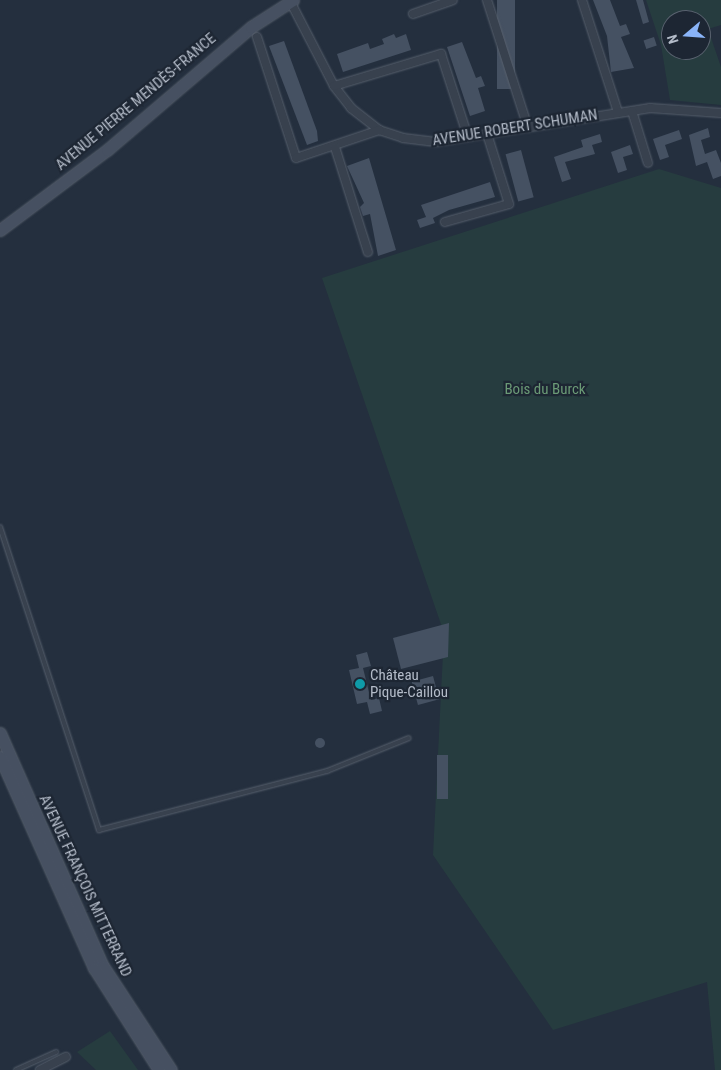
<!DOCTYPE html>
<html>
<head>
<meta charset="utf-8">
<style>
	body { margin:0 }
	#map { position:relative; width:721px; height:1070px; overflow:hidden; background:#242f3e; font-family:"Roboto Condensed",sans-serif }
	div>[style] { position:absolute }
	[style*='--x'] { left:calc(var(--x)*1px); top:calc(var(--y)*1px); width:calc(var(--w)*1px); rotate:calc(var(--a)*1deg) }
	.green>* { inset:0; background:#263c3f }
	.building>* { inset:0; background:#455162; transform-origin:0 0 }
	.round { border-radius:50% }
	.roads { filter:drop-shadow(0 0 1px #565f6c) drop-shadow(0 0 1px #565f6c) }
	.lane>* { height:4px; margin:-2px; padding:0 2px; transform-origin:2px; border-radius:2px; background:#38414e }
	.street>* { height:8px; margin:-4px; padding:0 4px; transform-origin:4px; border-radius:4px; background:#38414e }
	.secondary>* { height:11px; margin:-5.5px; padding:0 5.5px; transform-origin:5.5px; border-radius:5.5px; background:#465061 }
	.dots>* { width:14px; height:14px; translate:-50% -50%; box-sizing:border-box; border:2px solid #1d2633; border-radius:50% }
	span { translate:-50% -50%; white-space:nowrap; text-align:center; line-height:1.15; -webkit-text-stroke:4.5px #1d2633; paint-order:stroke }
	.street-label { font-size:15px; color:#b4bcc9 }
	.park-label { font-size:15px; color:#6b9a76 }
	.poi-label { font-size:15px; color:#b4bcc9 }
	.left { translate:0 -50%; text-align:left }
	.north { position:absolute; left:661px; top:10px; width:50px; height:50px; box-sizing:border-box; background:#1d2633; border:1px solid #59626f; border-radius:50%; rotate:252deg; font-size:14px; font-weight:700; line-height:20px; text-align:center; color:#b4bcc9 }
	.north::after { content:''; display:block; margin:auto; width:18px; height:22px; background:#8ab4f8; clip-path:polygon(50% 0,100% 100%,50% 72%,0 100%) }
</style>
</head>
<body>
<div id="map">
	<div class="green">
		<div style="clip-path:polygon(evenodd,646px 0,721px 0,721px 25px,708px 29px,721px 67px,721px 105px,670px 100px,661px 45px,646px 0,671px 20px,701px 20px,701px 50px,671px 50px,671px 20px)"></div>
		<div style="clip-path:polygon(659px 169px,721px 188px,721px 1070px,715px 1070px,707px 982px,553px 1030px,433px 855px,444px 633px,322px 278px)"></div>
		<div style="clip-path:polygon(110px 1031px,138px 1070px,96px 1070px,77px 1052px)"></div>
	</div>
	<div class="building">
		<div style="left:497px;top:0;width:18px;height:89px"></div>
		<div style="clip-path:polygon(593px 0,610px 0,620px 26px,626px 24px,630px 34px,621px 37px,634px 68px,611px 72px,607px 36px)"></div>
		<div style="clip-path:polygon(636px 0,643px 0,649px 22px,643px 24px)"></div>
		<div style="clip-path:polygon(394px 34px,396px 38px,406px 34px,411px 50px,343px 72px,337px 54px,368px 43px,370px 49px,384px 44px,382px 39px)"></div>
		<div style="left:654px;top:37px;width:9px;height:11px;rotate:72deg"></div>
		<div style="clip-path:polygon(284px 41px,317px 131px,318px 141px,307px 145px,269px 46px)"></div>
		<div style="clip-path:polygon(462px 42px,476px 78px,481px 76px,485px 86px,478px 88px,485px 111px,470px 116px,447px 47px)"></div>
		<div style="clip-path:polygon(708px 128px,710px 137px,701px 140px,705px 154px,716px 150px,721px 163px,721px 176px,713px 179px,707px 162px,696px 166px,689px 135px)"></div>
		<div style="clip-path:polygon(679px 130px,682px 139px,665px 145px,669px 157px,660px 160px,653px 139px)"></div>
		<div style="clip-path:polygon(600px 134px,602px 142px,592px 145px,595px 154px,565px 162px,571px 179px,562px 182px,554px 157px,583px 147px,581px 140px)"></div>
		<div style="clip-path:polygon(630px 145px,633px 154px,623px 157px,627px 170px,618px 173px,611px 152px)"></div>
		<div style="left:521px;top:150px;width:49px;height:16px;rotate:75deg"></div>
		<div style="clip-path:polygon(369px 158px,396px 250px,378px 256px,370px 214px,363px 216px,360px 207px,364px 203px,347px 166px)"></div>
		<div style="clip-path:polygon(490px 182px,495px 197px,449px 210px,433px 218px,435px 223px,420px 228px,417px 220px,426px 217px,421px 205px)"></div>
		<div style="clip-path:polygon(449px 623px,448px 657px,401px 669px,393px 638px)"></div>
		<div style="clip-path:polygon(367px 652px,371px 666px,363px 668px,371px 700px,379px 698px,382px 711px,370px 714px,367px 702px,357px 704px,349px 670px,359px 668px,356px 655px)"></div>
		<div style="left:433px;top:676px;width:24px;height:22px;rotate:75deg"></div>
		<div class="round" style="left:315px;top:738px;width:10px;height:10px"></div>
		<div style="left:437px;top:755px;width:11px;height:44px"></div>
	</div>
	<div class="roads">
		<div class="lane">
			<div style="--x:0;--y:527;--w:319;--a:71.9"></div>
			<div style="--x:99;--y:830;--w:236;--a:-14.5"></div>
			<div style="--x:327;--y:771;--w:88;--a:-21.9"></div>
			<div style="--x:16;--y:1070;--w:44;--a:-24.2"></div>
		</div>
		<div class="street">
			<div style="--x:487;--y:0;--w:134;--a:72.2"></div>
			<div style="--x:582;--y:0;--w:118;--a:72.2"></div>
			<div style="--x:290;--y:1;--w:96;--a:62.6"></div>
			<div style="--x:334;--y:86;--w:28;--a:52"></div>
			<div style="--x:351;--y:108;--w:36;--a:38"></div>
			<div style="--x:379;--y:130;--w:25;--a:18"></div>
			<div style="--x:403;--y:138;--w:33;--a:7"></div>
			<div style="--x:436;--y:142;--w:217;--a:-9"></div>
			<div style="--x:650;--y:108;--w:71;--a:4"></div>
			<div style="--x:413;--y:14;--w:42;--a:-19.3"></div>
			<div style="--x:257;--y:37;--w:127;--a:72.1"></div>
			<div style="--x:296;--y:158;--w:88;--a:-18.6"></div>
			<div style="--x:334;--y:86;--w:112;--a:-16.7"></div>
			<div style="--x:441;--y:54;--w:87;--a:72"></div>
			<div style="--x:632;--y:111;--w:54;--a:72.9"></div>
			<div style="--x:335;--y:147;--w:110;--a:72.6"></div>
			<div style="--x:445;--y:222;--w:66;--a:-15.7"></div>
			<div style="--x:509;--y:204;--w:73;--a:-107.4"></div>
			<div style="--x:40;--y:1070;--w:29;--a:-27"></div>
		</div>
		<div class="secondary">
			<div style="--x:0;--y:230;--w:134;--a:-36.8"></div>
			<div style="--x:107;--y:150;--w:189;--a:-40.5"></div>
			<div style="--x:251;--y:27;--w:50;--a:-32.7"></div>
			<div style="--x:0;--y:733;--w:255;--a:66.2"></div>
			<div style="--x:103;--y:966;--w:124;--a:56.8"></div>
			<div style="--x:0;--y:757;--w:231;--a:66"></div>
			<div style="--x:94;--y:968;--w:121;--a:57.5"></div>
		</div>
	</div>
	<div class="dots">
		<div style="left:360px;top:684px;background:#0f9aa8"></div>
	</div>
	<div class="street-label">
		<span style="left:136px;top:102px;rotate:-40deg">AVENUE PIERRE MENDÈS-FRANCE</span>
		<span style="left:515px;top:128px;rotate:-9deg">AVENUE ROBERT SCHUMAN</span>
		<span style="left:85px;top:886px;rotate:65deg">AVENUE FRANÇOIS MITTERRAND</span>
	</div>
	<div class="park-label">
		<span style="left:545px;top:390px">Bois du Burck</span>
	</div>
	<div class="poi-label">
		<span class="left" style="left:370px;top:684px">Château<br>Pique-Caillou</span>
	</div>
	<div class="north">N</div>
</div>
</body>
</html>
